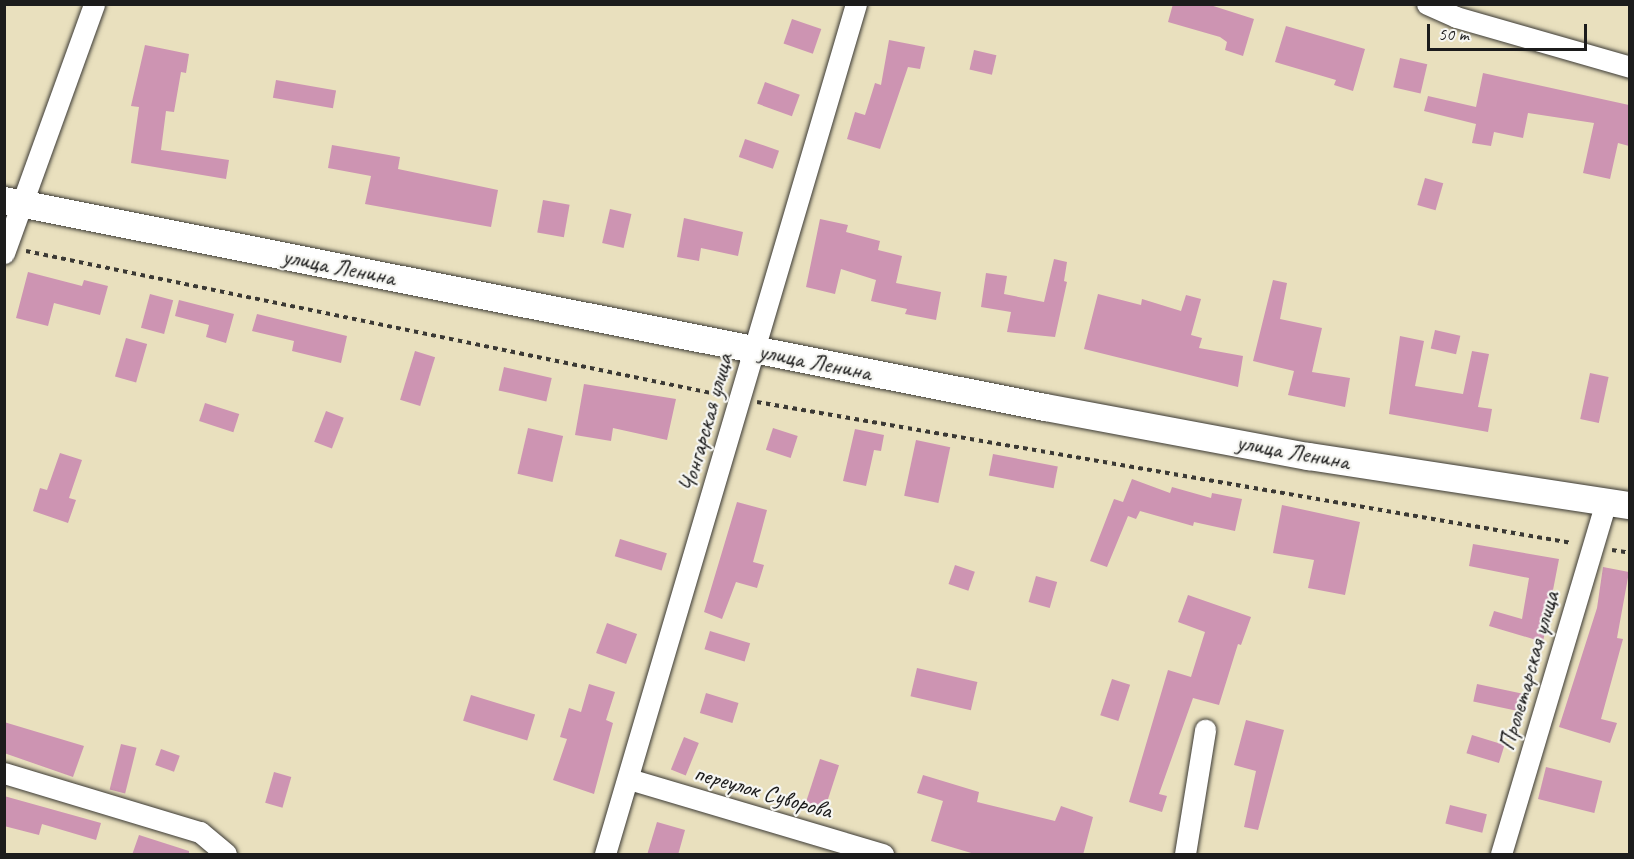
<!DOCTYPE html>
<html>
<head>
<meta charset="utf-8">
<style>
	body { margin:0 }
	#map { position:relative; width:1634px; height:859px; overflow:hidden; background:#e9e0be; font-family:Caveat,sans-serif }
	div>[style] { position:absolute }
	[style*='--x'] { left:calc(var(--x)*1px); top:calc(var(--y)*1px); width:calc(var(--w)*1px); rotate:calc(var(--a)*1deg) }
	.building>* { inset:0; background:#cd94b2; transform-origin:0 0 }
	.path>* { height:4px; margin-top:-2px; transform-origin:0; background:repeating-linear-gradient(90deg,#3b3934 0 4.5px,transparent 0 9px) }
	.roads { filter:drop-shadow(0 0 2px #3b3934) drop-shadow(0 0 2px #3b3934) }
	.minor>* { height:21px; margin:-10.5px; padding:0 10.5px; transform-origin:10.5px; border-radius:10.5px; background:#fff }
	.tertiary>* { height:27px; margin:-13.5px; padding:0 13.5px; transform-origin:13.5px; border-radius:13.5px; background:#fff }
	span { translate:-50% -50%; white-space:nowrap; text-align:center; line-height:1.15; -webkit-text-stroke:4.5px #f6f6f2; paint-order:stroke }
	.street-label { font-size:24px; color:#1c1c1c }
	.frame { position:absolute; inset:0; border:6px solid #1c1c1c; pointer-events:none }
	.scale { position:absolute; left:1427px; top:24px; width:160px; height:27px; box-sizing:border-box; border:3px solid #1c1c1c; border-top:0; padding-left:8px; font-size:18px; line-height:21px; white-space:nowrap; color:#1c1c1c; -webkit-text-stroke:4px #f6f6f2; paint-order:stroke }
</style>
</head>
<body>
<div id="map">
	<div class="building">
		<div style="clip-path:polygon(1173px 4px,1207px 4px,1254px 19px,1243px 56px,1225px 50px,1227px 42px,1220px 37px,1168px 22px)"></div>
		<div style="left:792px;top:19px;width:31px;height:26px;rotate:19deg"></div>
		<div style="clip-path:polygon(1286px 26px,1365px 49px,1353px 91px,1334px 85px,1336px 80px,1275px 62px)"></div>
		<div style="clip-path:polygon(889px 40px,925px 47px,920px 69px,908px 67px,880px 149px,847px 139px,855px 112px,865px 115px,875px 83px,881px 85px)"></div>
		<div style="clip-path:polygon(145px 45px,189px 54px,186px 73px,181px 72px,174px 112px,166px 111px,161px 150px,229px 160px,226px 179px,131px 163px,139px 107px,131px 106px)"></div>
		<div style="left:974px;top:50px;width:23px;height:20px;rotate:13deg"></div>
		<div style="left:1400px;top:58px;width:28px;height:30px;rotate:13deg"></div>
		<div style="clip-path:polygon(1483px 73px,1629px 105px,1629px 146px,1618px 143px,1610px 179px,1583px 173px,1594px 123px,1528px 113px,1523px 138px,1494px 132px,1491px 146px,1472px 143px,1476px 124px,1424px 111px,1428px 96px,1476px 107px)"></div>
		<div style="left:276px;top:80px;width:61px;height:18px;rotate:10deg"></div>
		<div style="left:765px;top:82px;width:37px;height:23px;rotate:20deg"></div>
		<div style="left:745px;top:139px;width:36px;height:19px;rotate:19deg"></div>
		<div style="clip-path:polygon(332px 145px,400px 157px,398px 169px,498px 190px,491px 227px,365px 204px,371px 176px,328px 168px)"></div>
		<div style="left:1425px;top:178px;width:19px;height:28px;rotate:16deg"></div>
		<div style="left:543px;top:200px;width:27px;height:33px;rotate:10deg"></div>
		<div style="left:610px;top:209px;width:22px;height:35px;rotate:13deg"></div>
		<div style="clip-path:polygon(684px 218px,743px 232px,738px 256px,701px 248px,699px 261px,677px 257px)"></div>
		<div style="clip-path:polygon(820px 219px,848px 225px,846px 232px,880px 241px,878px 250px,902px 256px,896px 283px,941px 292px,936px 320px,905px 314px,907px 309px,871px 301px,876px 280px,841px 269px,835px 294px,806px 287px)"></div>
		<div style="clip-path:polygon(1054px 259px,1067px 262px,1064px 281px,1067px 282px,1055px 337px,1007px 332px,1011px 312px,981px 307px,986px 273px,1007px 276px,1004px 294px,1044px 302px)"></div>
		<div style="clip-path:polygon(28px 272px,82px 286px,84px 280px,108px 286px,100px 315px,54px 303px,48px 326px,16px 318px)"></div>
		<div style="clip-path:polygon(1273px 280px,1287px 283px,1280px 319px,1322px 328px,1312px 372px,1350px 378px,1345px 407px,1288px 395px,1294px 371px,1253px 361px)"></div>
		<div style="left:150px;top:294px;width:24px;height:35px;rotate:15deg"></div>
		<div style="clip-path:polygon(1098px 294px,1141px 305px,1142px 299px,1181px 311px,1186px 295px,1201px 299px,1191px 335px,1202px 338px,1199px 348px,1243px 356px,1238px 387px,1084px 349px)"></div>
		<div style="clip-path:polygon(179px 300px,234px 314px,226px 343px,206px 337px,209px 325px,175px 316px)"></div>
		<div style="clip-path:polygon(257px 314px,347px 336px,341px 363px,292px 351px,294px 341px,252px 331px)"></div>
		<div style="left:1435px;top:330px;width:26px;height:19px;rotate:13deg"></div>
		<div style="clip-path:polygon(1400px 336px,1424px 341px,1415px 386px,1463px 394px,1472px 351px,1489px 354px,1478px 407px,1492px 409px,1488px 432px,1389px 414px)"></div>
		<div style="left:126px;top:338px;width:22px;height:40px;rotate:16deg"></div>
		<div style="left:415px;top:351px;width:21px;height:51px;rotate:17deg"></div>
		<div style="left:504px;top:367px;width:49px;height:24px;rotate:13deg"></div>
		<div style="left:1590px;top:373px;width:19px;height:47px;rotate:12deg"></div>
		<div style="clip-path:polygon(584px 384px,676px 399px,667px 440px,613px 428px,611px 441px,575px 435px)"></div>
		<div style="left:205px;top:403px;width:36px;height:19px;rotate:18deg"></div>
		<div style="left:326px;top:411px;width:19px;height:33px;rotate:21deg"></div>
		<div style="left:528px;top:428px;width:36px;height:47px;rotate:13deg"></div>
		<div style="left:773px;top:428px;width:26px;height:23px;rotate:18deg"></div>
		<div style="clip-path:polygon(855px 429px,884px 435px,881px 451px,874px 450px,866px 486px,843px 481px)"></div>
		<div style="left:916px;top:440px;width:35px;height:57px;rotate:12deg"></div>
		<div style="clip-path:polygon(60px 453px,82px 460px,69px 498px,76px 500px,68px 523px,33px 511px,40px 488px,47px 490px)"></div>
		<div style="left:993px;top:454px;width:66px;height:22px;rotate:11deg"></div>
		<div style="clip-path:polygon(1132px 479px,1170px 493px,1172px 487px,1211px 498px,1212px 493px,1242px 499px,1235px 531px,1194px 522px,1193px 526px,1140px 511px,1136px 519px,1128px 516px,1107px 567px,1090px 561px,1114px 499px,1123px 502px)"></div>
		<div style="clip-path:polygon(737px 502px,767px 510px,753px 562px,764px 565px,757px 588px,736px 582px,722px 619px,704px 612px)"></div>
		<div style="clip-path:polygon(1282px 505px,1360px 522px,1345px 595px,1308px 588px,1314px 560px,1273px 553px)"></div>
		<div style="left:620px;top:539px;width:49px;height:18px;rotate:17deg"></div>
		<div style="clip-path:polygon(1473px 544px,1559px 559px,1543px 642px,1489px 626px,1494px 611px,1522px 619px,1529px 578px,1469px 566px)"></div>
		<div style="left:955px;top:565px;width:21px;height:20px;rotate:19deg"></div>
		<div style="clip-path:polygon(1603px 567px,1629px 572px,1617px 638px,1623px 639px,1601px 719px,1617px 723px,1610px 743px,1559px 727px,1597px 608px)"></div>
		<div style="left:1036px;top:576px;width:22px;height:27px;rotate:16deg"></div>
		<div style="clip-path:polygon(1188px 595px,1251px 617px,1241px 645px,1238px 644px,1219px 705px,1193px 698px,1159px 794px,1167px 796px,1162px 812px,1129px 802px,1168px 670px,1191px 677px,1205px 632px,1178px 622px)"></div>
		<div style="left:607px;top:623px;width:32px;height:32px;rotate:20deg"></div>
		<div style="left:710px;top:631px;width:42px;height:19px;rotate:17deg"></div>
		<div style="left:917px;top:668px;width:62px;height:29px;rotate:13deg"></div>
		<div style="left:1112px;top:679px;width:19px;height:38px;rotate:18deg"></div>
		<div style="clip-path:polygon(589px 684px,615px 692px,606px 720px,613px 723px,594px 794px,553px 780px,567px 739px,560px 737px,569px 708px,581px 712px)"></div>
		<div style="left:1477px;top:684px;width:48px;height:18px;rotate:12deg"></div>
		<div style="left:706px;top:693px;width:34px;height:21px;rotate:17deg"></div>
		<div style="left:471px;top:695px;width:67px;height:27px;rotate:17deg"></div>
		<div style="clip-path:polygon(1246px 720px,1284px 730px,1258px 830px,1244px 827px,1256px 771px,1234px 765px)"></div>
		<div style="clip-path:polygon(4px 722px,84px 746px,73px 777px,4px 753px)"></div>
		<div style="left:1472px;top:735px;width:34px;height:19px;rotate:17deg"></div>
		<div style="left:684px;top:737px;width:16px;height:35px;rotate:22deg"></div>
		<div style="left:121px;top:744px;width:16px;height:47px;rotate:14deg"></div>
		<div style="left:161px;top:749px;width:20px;height:17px;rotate:20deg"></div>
		<div style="left:820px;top:759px;width:20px;height:46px;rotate:18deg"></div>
		<div style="left:1546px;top:767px;width:58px;height:33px;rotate:14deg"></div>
		<div style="left:274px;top:772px;width:18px;height:32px;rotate:16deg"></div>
		<div style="clip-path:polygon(923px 775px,979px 792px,977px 802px,1055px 821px,1061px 806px,1093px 817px,1083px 855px,978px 855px,931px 841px,943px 801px,917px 793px)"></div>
		<div style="clip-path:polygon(4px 796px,101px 823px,96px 840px,42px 824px,39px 835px,4px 826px)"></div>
		<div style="left:1450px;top:805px;width:38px;height:19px;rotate:14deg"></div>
		<div style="clip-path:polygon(657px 822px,685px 830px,678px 855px,647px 855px)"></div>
		<div style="clip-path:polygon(139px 835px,189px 851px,189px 855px,132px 855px)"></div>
	</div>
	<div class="path">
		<div style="--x:26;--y:251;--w:710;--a:11.71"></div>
		<div style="--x:757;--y:402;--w:827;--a:9.82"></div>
		<div style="--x:1612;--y:550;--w:18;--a:9"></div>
	</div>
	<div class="roads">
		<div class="minor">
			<div style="--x:1427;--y:4;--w:32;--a:24"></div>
			<div style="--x:1456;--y:17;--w:181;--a:16"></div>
			<div style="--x:4;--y:253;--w:265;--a:-70.1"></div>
			<div style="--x:4;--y:773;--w:205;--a:16.8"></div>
			<div style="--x:200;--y:832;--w:34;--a:40"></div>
			<div style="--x:629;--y:779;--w:265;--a:16.5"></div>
			<div style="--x:605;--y:854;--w:886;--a:-73.55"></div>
			<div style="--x:1185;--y:854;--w:126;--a:-80.8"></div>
			<div style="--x:1501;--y:854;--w:368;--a:-73.4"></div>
		</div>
		<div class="tertiary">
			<div style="--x:4;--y:200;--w:1061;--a:11.25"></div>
			<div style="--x:1045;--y:407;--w:268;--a:10.6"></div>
			<div style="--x:1308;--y:456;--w:326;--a:8.7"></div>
		</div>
	</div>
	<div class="street-label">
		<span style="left:339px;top:267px;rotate:11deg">улица Ленина</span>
		<span style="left:815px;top:362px;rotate:11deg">улица Ленина</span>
		<span style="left:706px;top:423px;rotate:-74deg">Чонгарская улица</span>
		<span style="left:1293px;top:452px;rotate:10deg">улица Ленина</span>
		<span style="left:1529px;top:671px;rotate:-74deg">Пролетарская улица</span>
		<span style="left:763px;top:792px;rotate:16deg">переулок Суворова</span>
	</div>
	<div class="frame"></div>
	<div class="scale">50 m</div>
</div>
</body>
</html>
